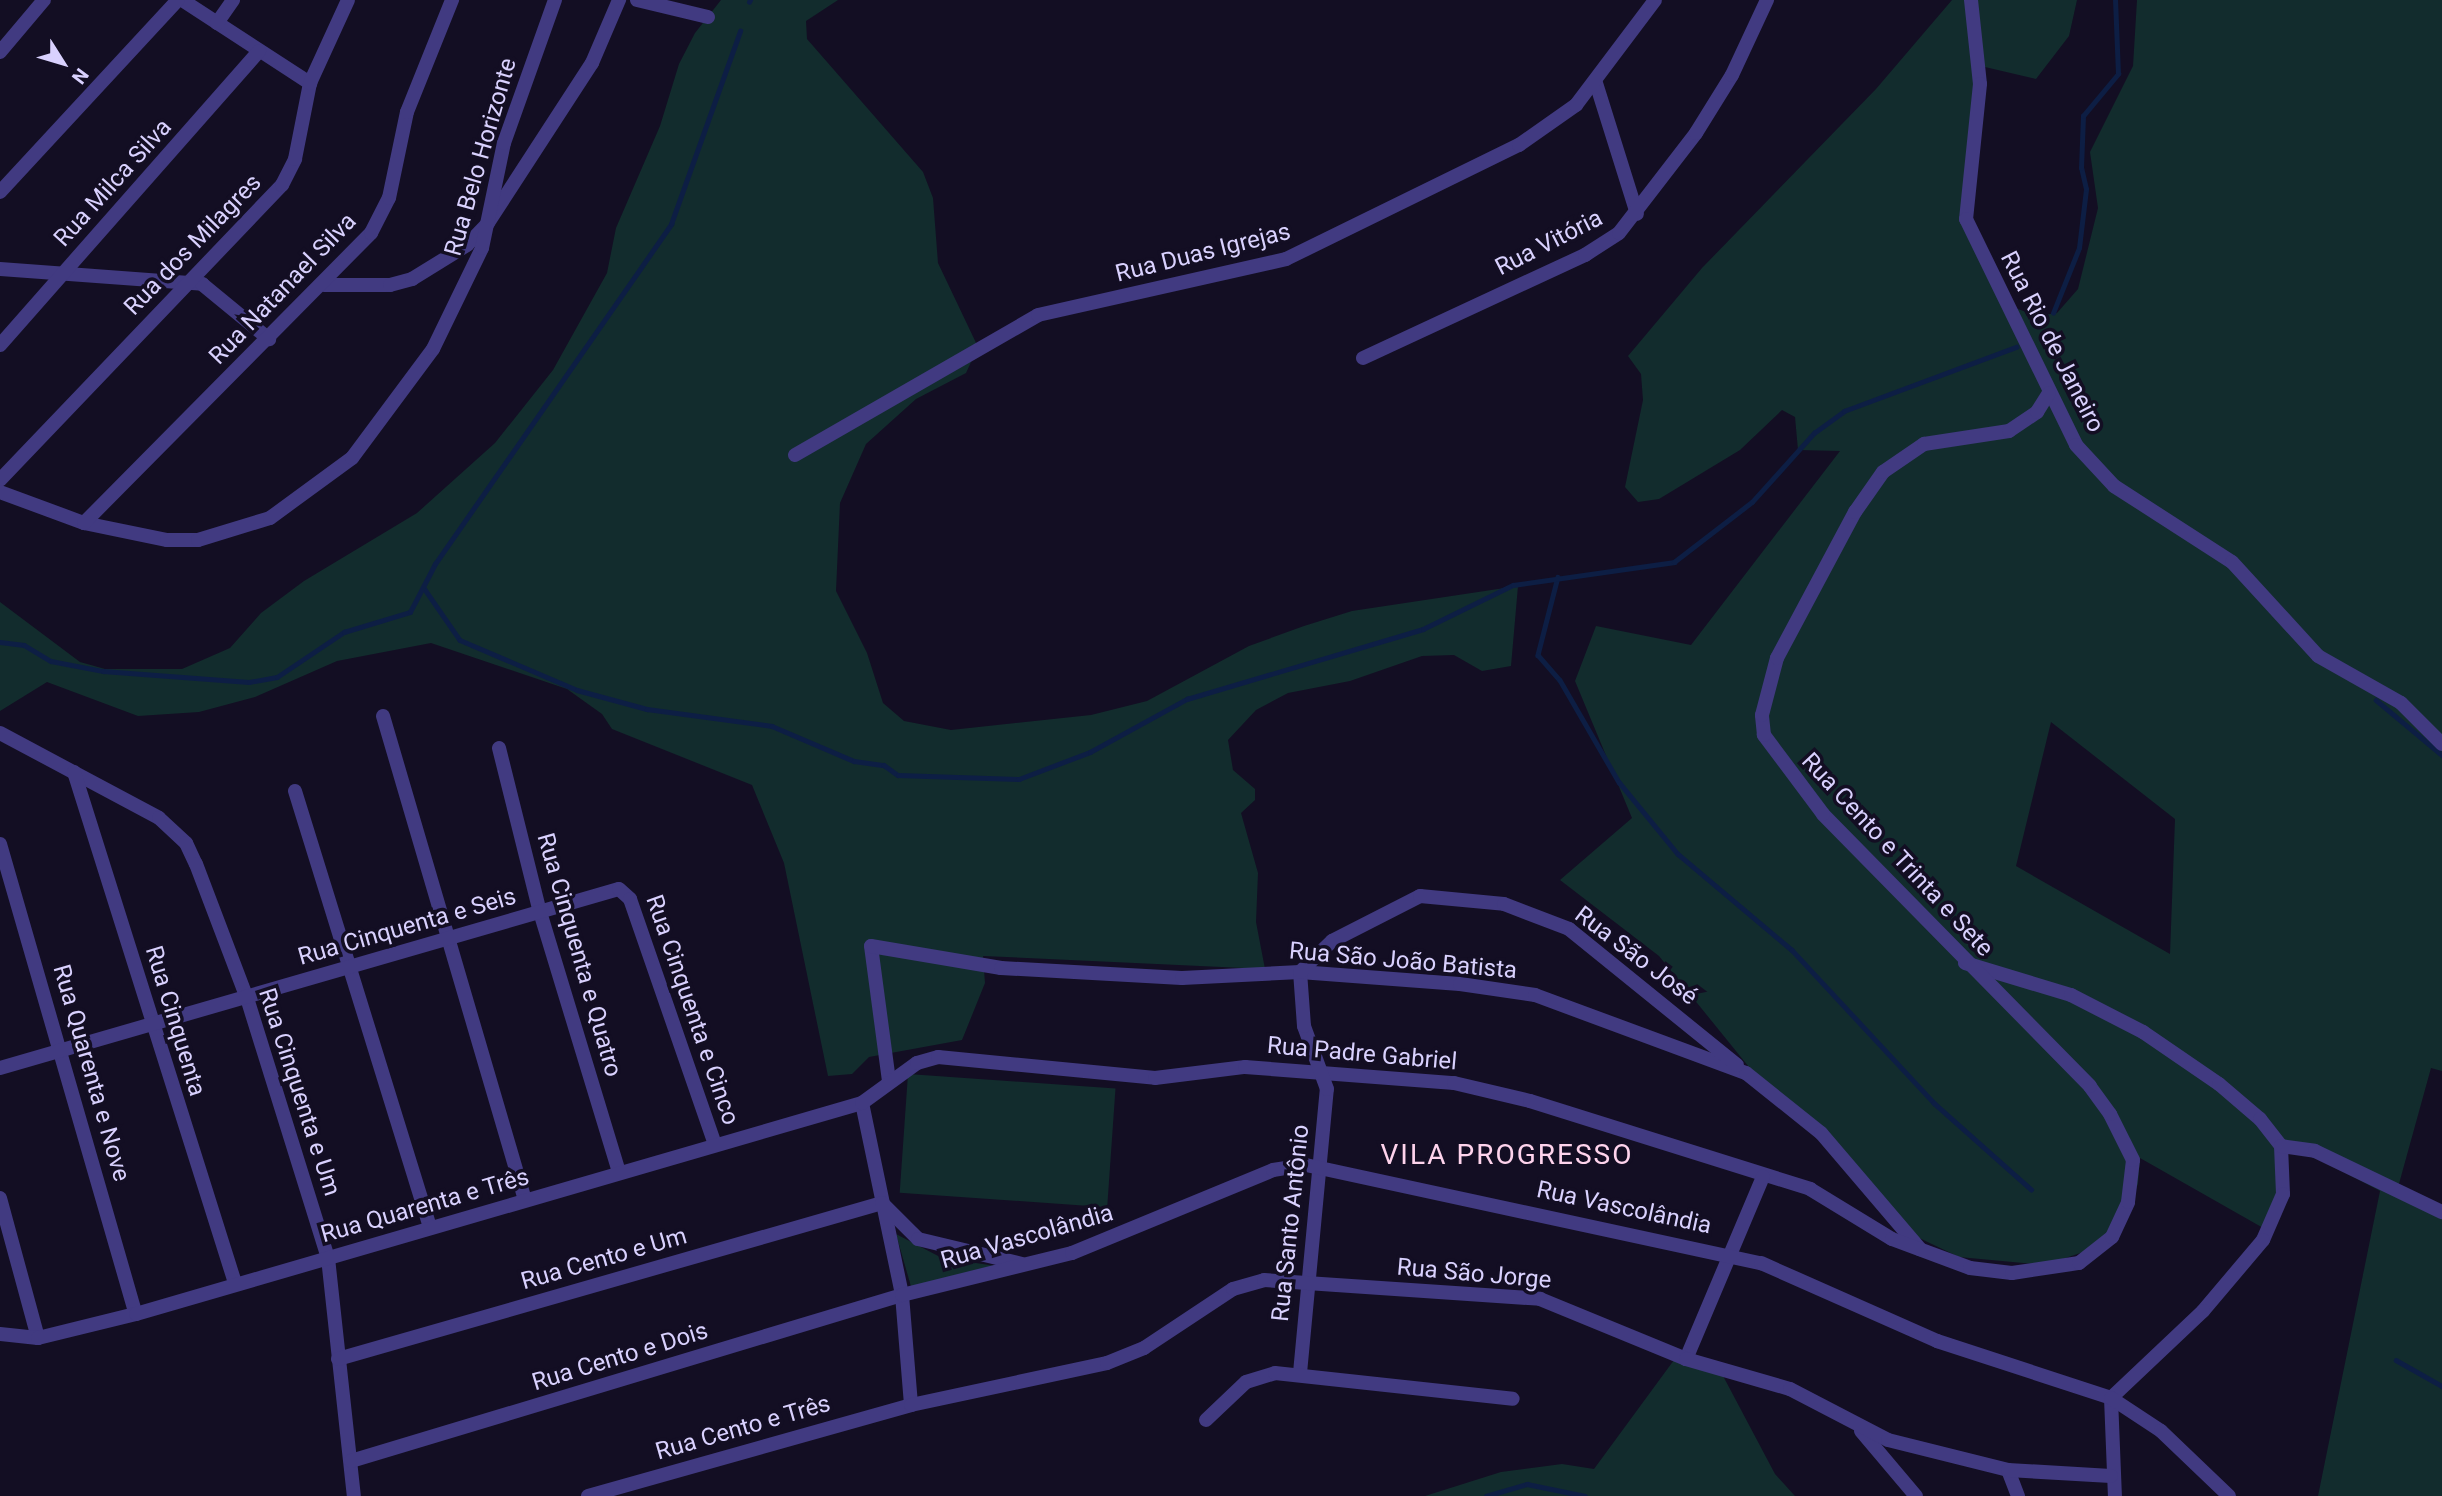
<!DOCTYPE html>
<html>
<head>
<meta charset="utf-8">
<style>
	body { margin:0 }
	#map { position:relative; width:2442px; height:1496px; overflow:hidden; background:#130e23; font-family:Roboto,sans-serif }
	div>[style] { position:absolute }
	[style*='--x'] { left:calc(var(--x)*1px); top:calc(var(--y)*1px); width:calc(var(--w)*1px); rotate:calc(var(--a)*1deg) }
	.green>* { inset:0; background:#122c2d; transform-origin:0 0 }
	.stream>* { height:4.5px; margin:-2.25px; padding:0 2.25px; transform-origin:2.25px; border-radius:2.25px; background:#0d1e44 }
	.street>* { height:14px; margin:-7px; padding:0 7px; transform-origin:7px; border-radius:7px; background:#413a81 }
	span { translate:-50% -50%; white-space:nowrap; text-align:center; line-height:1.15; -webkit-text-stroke:7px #130e23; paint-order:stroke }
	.street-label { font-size:24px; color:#d9d1fe }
	.quarter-label { font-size:28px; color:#fed3ec; letter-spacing:2px }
	.north { position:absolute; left:28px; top:28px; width:70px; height:70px; -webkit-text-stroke:5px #130e23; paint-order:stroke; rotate:127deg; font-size:19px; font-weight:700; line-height:28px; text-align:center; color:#d9d1fe }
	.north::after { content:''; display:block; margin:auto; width:24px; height:32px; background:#d9d1fe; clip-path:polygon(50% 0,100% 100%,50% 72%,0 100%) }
</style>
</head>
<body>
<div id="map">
	<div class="green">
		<div style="clip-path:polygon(721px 0,838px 0,806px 21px,807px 39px,923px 172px,933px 198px,938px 263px,978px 347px,966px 373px,916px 399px,866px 444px,840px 503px,836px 591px,867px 653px,883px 703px,904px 721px,951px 730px,1091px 715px,1147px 701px,1249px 646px,1304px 626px,1352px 611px,1518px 586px,1511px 666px,1482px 671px,1454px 655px,1422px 656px,1350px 681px,1288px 693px,1256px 710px,1228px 740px,1233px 770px,1255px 789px,1255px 800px,1241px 813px,1258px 873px,1256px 922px,1265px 969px,983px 956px,985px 983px,962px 1040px,869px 1057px,852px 1074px,828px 1076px,784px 863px,752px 785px,612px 729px,602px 714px,567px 689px,431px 643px,337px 661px,255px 697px,199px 712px,138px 716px,47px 682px,0 711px,0 602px,80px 662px,105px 669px,182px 669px,230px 648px,261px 613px,304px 581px,417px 513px,495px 443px,553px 370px,607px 273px,616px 228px,660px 126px,679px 64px,695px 33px)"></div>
		<div style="clip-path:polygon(evenodd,1952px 0,2077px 0,2069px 36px,2036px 79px,1985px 67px,1968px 209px,2010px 306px,2037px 316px,2057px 313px,2078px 289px,2098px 208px,2090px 152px,2133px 66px,2137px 0,2442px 0,2442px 1071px,2431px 1068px,2397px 1191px,2442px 1213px,2442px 1496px,2318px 1496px,2380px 1191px,2286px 1142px,2272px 1233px,2140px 1158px,2138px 1184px,2128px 1211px,2095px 1248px,2045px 1265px,1959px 1257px,1913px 1235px,1757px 1077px,1659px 956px,1560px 880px,1632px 818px,1575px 681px,1596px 626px,1691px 645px,1840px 451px,1798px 450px,1795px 417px,1782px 410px,1740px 450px,1659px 499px,1638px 502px,1625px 487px,1643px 400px,1641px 374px,1628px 356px,1702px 268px,1876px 89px,1952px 0,2051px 722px,2175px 819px,2170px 954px,2016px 866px,2051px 722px)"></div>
		<div style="left:908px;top:1074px;width:208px;height:119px;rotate:4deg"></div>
		<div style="clip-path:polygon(896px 1234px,942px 1258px,996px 1266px,912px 1290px)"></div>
		<div style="clip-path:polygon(1674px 1360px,1722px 1374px,1775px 1474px,1795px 1496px,1425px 1496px,1501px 1472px,1562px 1464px,1594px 1469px)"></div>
	</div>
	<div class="stream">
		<div style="--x:749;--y:2;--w:2;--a:-63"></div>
		<div style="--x:2053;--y:313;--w:70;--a:-68.2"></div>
		<div style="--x:2079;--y:248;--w:59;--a:-83.2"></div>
		<div style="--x:2086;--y:189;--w:22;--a:-103"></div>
		<div style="--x:2081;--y:168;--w:52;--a:-87.8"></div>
		<div style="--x:2083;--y:116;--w:55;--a:-50.2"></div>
		<div style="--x:2118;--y:74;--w:74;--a:-92.3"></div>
		<div style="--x:1558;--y:577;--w:81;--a:104.4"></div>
		<div style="--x:1538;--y:655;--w:33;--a:49"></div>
		<div style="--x:1560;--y:680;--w:118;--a:60"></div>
		<div style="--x:1619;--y:782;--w:93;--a:50.7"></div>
		<div style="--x:1678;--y:854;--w:149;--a:40.1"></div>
		<div style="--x:1792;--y:950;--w:209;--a:47.1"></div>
		<div style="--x:1934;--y:1103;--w:130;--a:41.6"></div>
		<div style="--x:424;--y:588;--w:63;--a:55.3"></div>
		<div style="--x:460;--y:640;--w:127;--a:23.1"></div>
		<div style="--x:577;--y:690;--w:73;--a:15.2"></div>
		<div style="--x:647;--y:709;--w:126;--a:7.7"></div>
		<div style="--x:772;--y:726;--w:89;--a:23.1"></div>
		<div style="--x:854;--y:761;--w:30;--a:8"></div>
		<div style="--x:884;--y:765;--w:17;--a:36"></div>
		<div style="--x:898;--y:775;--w:121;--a:1.9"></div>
		<div style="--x:1019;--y:779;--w:76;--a:-20.8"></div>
		<div style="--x:1090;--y:752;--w:111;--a:-28.7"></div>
		<div style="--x:1187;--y:699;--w:246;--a:-16.5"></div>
		<div style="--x:1423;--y:629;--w:100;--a:-26.1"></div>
		<div style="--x:1513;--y:585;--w:163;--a:-8.1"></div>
		<div style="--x:1674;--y:562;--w:98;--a:-37.6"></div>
		<div style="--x:1752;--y:502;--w:93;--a:-48.1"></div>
		<div style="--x:1814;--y:433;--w:37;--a:-36"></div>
		<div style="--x:1844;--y:411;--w:184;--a:-20.4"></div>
		<div style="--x:0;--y:642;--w:24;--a:7"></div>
		<div style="--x:24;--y:645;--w:31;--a:31"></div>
		<div style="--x:51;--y:661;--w:53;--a:10.9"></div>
		<div style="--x:103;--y:671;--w:146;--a:4.3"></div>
		<div style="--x:249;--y:682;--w:28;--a:-10"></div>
		<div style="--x:277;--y:677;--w:81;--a:-33.9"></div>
		<div style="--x:344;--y:632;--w:69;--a:-16.9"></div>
		<div style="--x:410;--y:612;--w:54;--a:-62.5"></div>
		<div style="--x:435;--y:564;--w:414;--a:-55.2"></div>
		<div style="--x:671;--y:224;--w:205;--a:-70.3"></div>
		<div style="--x:2376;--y:700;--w:86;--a:39.8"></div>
		<div style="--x:2396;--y:1360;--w:53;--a:29.5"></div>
		<div style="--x:1486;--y:1496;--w:43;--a:-16.3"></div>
		<div style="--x:1527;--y:1484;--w:59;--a:11.7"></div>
	</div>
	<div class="street">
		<div style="--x:182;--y:0;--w:153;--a:33"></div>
		<div style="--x:637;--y:0;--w:73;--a:13.5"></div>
		<div style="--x:1971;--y:0;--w:84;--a:83.9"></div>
		<div style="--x:1980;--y:84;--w:136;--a:95.9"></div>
		<div style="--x:1966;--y:219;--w:251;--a:64"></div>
		<div style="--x:2076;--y:445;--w:56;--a:47.2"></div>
		<div style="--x:2114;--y:486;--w:140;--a:32.8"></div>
		<div style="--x:2232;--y:562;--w:127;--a:47.5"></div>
		<div style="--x:2318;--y:656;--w:95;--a:29.5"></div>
		<div style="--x:2401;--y:703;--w:58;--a:45"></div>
		<div style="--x:217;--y:23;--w:28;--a:-55"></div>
		<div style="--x:0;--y:52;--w:68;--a:-49.8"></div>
		<div style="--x:1596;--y:83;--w:137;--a:72.6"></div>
		<div style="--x:0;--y:192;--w:262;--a:-47.2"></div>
		<div style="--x:0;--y:269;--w:203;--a:4.2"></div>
		<div style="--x:202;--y:284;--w:87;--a:39.4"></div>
		<div style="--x:324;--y:285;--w:66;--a:0"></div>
		<div style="--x:390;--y:285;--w:23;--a:-15"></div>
		<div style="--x:412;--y:279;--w:65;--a:-31.7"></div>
		<div style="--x:467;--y:245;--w:30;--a:-46"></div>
		<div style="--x:488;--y:223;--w:191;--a:-57"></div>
		<div style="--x:592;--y:63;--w:69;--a:-66.8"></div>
		<div style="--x:0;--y:345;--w:392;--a:-48.6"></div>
		<div style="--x:1363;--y:358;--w:245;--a:-24.9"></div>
		<div style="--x:1585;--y:255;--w:40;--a:-32.9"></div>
		<div style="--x:1619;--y:233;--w:126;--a:-52.4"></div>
		<div style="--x:1696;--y:133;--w:68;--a:-58.2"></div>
		<div style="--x:1732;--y:75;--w:83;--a:-65"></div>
		<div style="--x:795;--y:455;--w:280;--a:-29.9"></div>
		<div style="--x:1038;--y:315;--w:254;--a:-12.7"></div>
		<div style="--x:1286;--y:259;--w:259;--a:-26.1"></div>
		<div style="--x:1519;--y:145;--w:70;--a:-35.1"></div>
		<div style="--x:1576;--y:105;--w:131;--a:-53"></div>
		<div style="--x:0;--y:480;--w:408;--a:-46.3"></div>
		<div style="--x:282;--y:185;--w:29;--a:-63"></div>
		<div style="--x:295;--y:159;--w:77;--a:-78.8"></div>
		<div style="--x:310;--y:83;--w:91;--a:-65.4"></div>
		<div style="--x:0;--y:492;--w:90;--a:20.3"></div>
		<div style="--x:84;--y:523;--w:85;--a:11.6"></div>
		<div style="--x:167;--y:540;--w:31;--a:0"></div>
		<div style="--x:198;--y:540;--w:75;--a:-17"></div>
		<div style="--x:270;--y:518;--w:102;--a:-36.2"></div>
		<div style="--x:352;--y:458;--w:136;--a:-53.4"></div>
		<div style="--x:433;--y:349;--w:112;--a:-64.1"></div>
		<div style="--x:482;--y:248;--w:107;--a:-78.2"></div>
		<div style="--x:504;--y:143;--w:152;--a:-70.4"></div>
		<div style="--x:84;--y:523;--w:408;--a:-45.3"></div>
		<div style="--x:371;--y:233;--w:39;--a:-63"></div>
		<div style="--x:389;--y:198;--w:88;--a:-78.2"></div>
		<div style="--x:407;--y:112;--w:121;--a:-68.1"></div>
		<div style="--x:383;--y:716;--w:504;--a:73.65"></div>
		<div style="--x:0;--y:733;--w:180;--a:28.1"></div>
		<div style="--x:159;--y:818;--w:37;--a:43"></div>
		<div style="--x:186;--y:843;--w:23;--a:65"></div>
		<div style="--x:196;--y:864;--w:143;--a:69.2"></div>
		<div style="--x:247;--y:998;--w:272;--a:72.7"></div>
		<div style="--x:328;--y:1258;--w:239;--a:83.8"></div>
		<div style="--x:499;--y:748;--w:169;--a:76"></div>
		<div style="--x:540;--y:912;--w:272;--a:73.1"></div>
		<div style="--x:74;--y:772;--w:536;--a:72.51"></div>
		<div style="--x:295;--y:791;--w:457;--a:72.8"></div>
		<div style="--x:0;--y:844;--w:489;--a:73.9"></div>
		<div style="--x:1965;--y:963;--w:111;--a:16.8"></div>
		<div style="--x:2071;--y:995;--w:81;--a:27.2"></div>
		<div style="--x:2143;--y:1032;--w:92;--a:34.4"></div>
		<div style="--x:2219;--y:1084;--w:54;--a:40.5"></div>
		<div style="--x:2260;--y:1119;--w:34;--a:52"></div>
		<div style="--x:2281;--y:1146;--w:48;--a:87.6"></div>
		<div style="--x:2283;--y:1194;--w:50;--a:113.5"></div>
		<div style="--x:2263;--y:1240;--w:93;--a:130.2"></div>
		<div style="--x:2203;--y:1311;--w:127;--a:136.6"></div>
		<div style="--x:0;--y:1068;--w:644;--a:-16.13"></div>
		<div style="--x:619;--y:889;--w:15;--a:42"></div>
		<div style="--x:630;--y:899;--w:260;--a:70.9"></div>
		<div style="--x:889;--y:1081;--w:136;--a:-97.6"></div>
		<div style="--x:871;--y:946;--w:132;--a:9.6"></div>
		<div style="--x:1001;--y:968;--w:181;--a:3.2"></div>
		<div style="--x:1182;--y:978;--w:118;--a:-2.9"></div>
		<div style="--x:1300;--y:972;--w:160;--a:4.3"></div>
		<div style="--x:1460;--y:984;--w:76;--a:8.3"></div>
		<div style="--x:1535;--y:995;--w:225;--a:20.3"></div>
		<div style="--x:1746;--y:1073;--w:96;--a:38.7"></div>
		<div style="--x:1821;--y:1133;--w:153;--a:49.5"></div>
		<div style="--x:862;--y:1103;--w:196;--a:78.2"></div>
		<div style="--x:902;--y:1295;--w:110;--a:85.3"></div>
		<div style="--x:2281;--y:1146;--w:34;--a:8"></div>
		<div style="--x:2315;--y:1151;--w:141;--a:25.7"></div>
		<div style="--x:0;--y:1198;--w:145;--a:74.8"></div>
		<div style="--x:0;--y:1334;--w:38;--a:6"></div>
		<div style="--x:38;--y:1338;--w:101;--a:-13.8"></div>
		<div style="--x:136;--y:1314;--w:756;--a:-16.21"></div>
		<div style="--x:862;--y:1103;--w:68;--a:-36"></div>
		<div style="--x:917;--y:1063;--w:22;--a:-16"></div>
		<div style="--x:938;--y:1057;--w:218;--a:5.5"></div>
		<div style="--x:1155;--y:1078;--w:91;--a:-7"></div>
		<div style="--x:1245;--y:1067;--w:210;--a:4.4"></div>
		<div style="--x:1454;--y:1083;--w:78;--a:13.3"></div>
		<div style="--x:1530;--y:1101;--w:294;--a:17.4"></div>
		<div style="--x:1810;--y:1189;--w:96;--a:31.4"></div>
		<div style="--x:1892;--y:1239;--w:83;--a:20.4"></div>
		<div style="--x:1970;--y:1268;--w:42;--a:6.8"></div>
		<div style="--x:2012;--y:1273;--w:68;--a:-8.5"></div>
		<div style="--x:2079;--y:1263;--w:42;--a:-38.2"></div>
		<div style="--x:2112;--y:1237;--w:38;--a:-65"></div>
		<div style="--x:2128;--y:1202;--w:42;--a:-83.2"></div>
		<div style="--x:2133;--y:1160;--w:51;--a:-116.6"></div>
		<div style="--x:2110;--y:1114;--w:34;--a:-126"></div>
		<div style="--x:2090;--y:1086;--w:381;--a:-134.5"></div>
		<div style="--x:1823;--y:814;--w:99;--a:-126.8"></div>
		<div style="--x:1764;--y:735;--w:20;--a:-96"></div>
		<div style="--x:1762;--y:715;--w:59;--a:-75.3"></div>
		<div style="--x:1777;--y:658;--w:166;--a:-61.9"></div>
		<div style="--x:1855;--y:512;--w:49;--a:-55"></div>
		<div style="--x:1883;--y:472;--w:50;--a:-34.3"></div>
		<div style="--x:1924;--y:444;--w:86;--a:-8.7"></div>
		<div style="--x:2009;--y:431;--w:34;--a:-34"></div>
		<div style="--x:2037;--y:412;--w:22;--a:-58"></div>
		<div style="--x:338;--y:1359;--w:566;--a:-16"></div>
		<div style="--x:882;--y:1203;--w:51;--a:45"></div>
		<div style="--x:918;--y:1239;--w:107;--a:13.5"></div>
		<div style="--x:1686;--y:1359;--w:198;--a:-67.1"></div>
		<div style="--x:1300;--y:1373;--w:285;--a:-84.6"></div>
		<div style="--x:1327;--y:1089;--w:67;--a:-110.1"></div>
		<div style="--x:1304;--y:1026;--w:54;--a:-94.2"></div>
		<div style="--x:1300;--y:972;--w:45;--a:-44.1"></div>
		<div style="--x:1332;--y:941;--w:99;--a:-27.1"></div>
		<div style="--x:1420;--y:896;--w:84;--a:5.4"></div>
		<div style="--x:1504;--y:904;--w:70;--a:21"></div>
		<div style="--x:1569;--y:929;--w:216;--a:39"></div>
		<div style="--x:2111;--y:1398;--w:98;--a:87.7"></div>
		<div style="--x:1206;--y:1420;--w:55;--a:-43.5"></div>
		<div style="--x:1246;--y:1382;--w:30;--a:-17"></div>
		<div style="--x:1275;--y:1373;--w:239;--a:6.2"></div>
		<div style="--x:1861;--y:1431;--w:85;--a:49.8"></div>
		<div style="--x:351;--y:1461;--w:575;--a:-16.77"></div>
		<div style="--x:902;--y:1295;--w:175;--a:-13.9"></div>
		<div style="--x:1072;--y:1253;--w:217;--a:-22.4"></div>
		<div style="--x:1273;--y:1170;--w:33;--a:-9"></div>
		<div style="--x:1306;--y:1165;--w:465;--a:12.2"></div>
		<div style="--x:1761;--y:1263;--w:193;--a:23.9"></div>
		<div style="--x:1937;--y:1341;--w:183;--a:18.1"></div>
		<div style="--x:2111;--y:1398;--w:60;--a:33.4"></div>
		<div style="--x:2161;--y:1431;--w:94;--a:43.7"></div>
		<div style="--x:2008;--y:1470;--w:28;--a:69"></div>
		<div style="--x:588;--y:1496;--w:336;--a:-15.7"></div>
		<div style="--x:911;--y:1405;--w:200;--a:-12.1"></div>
		<div style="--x:1107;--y:1363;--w:40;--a:-22"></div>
		<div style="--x:1144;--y:1348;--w:107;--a:-33.5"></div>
		<div style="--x:1233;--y:1289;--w:32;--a:-16"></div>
		<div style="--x:1264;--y:1280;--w:277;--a:3.9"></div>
		<div style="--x:1540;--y:1299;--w:158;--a:22.3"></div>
		<div style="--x:1686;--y:1359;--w:108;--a:16.1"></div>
		<div style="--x:1790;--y:1389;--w:110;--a:27.5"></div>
		<div style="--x:1888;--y:1440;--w:124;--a:14"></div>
		<div style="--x:2008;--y:1470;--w:103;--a:3.3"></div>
	</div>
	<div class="street-label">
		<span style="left:481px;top:157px;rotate:-74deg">Rua Belo Horizonte</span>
		<span style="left:113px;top:183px;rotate:-48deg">Rua Milca Silva</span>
		<span style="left:1549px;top:243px;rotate:-27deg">Rua Vitória</span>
		<span style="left:193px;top:245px;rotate:-46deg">Rua dos Milagres</span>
		<span style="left:1203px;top:253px;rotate:-14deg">Rua Duas Igrejas</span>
		<span style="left:283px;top:289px;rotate:-46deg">Rua Natanael Silva</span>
		<span style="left:2052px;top:342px;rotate:63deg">Rua Rio de Janeiro</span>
		<span style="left:1897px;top:855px;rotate:47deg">Rua Cento e Trinta e Sete</span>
		<span style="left:407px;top:927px;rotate:-16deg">Rua Cinquenta e Seis</span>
		<span style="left:579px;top:955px;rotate:74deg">Rua Cinquenta e Quatro</span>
		<span style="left:1636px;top:956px;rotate:37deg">Rua São José</span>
		<span style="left:1403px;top:961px;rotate:5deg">Rua São João Batista</span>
		<span style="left:692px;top:1010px;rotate:71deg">Rua Cinquenta e Cinco</span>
		<span style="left:175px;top:1021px;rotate:73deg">Rua Cinquenta</span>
		<span style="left:1362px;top:1054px;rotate:5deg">Rua Padre Gabriel</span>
		<span style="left:91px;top:1073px;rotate:74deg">Rua Quarenta e Nove</span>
		<span style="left:299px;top:1092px;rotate:72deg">Rua Cinquenta e Um</span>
		<span style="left:425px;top:1206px;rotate:-16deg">Rua Quarenta e Três</span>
		<span style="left:1624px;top:1208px;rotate:12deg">Rua Vascolândia</span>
		<span style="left:1291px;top:1223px;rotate:-84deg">Rua Santo Antônio</span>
		<span style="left:1027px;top:1237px;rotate:-16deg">Rua Vascolândia</span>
		<span style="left:604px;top:1259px;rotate:-16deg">Rua Cento e Um</span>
		<span style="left:1474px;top:1274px;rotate:5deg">Rua São Jorge</span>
		<span style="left:620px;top:1357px;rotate:-17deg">Rua Cento e Dois</span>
		<span style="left:743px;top:1428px;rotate:-16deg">Rua Cento e Três</span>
	</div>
	<div class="quarter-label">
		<span style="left:1507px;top:1155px">VILA PROGRESSO</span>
	</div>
	<div class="north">N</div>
</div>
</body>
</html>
